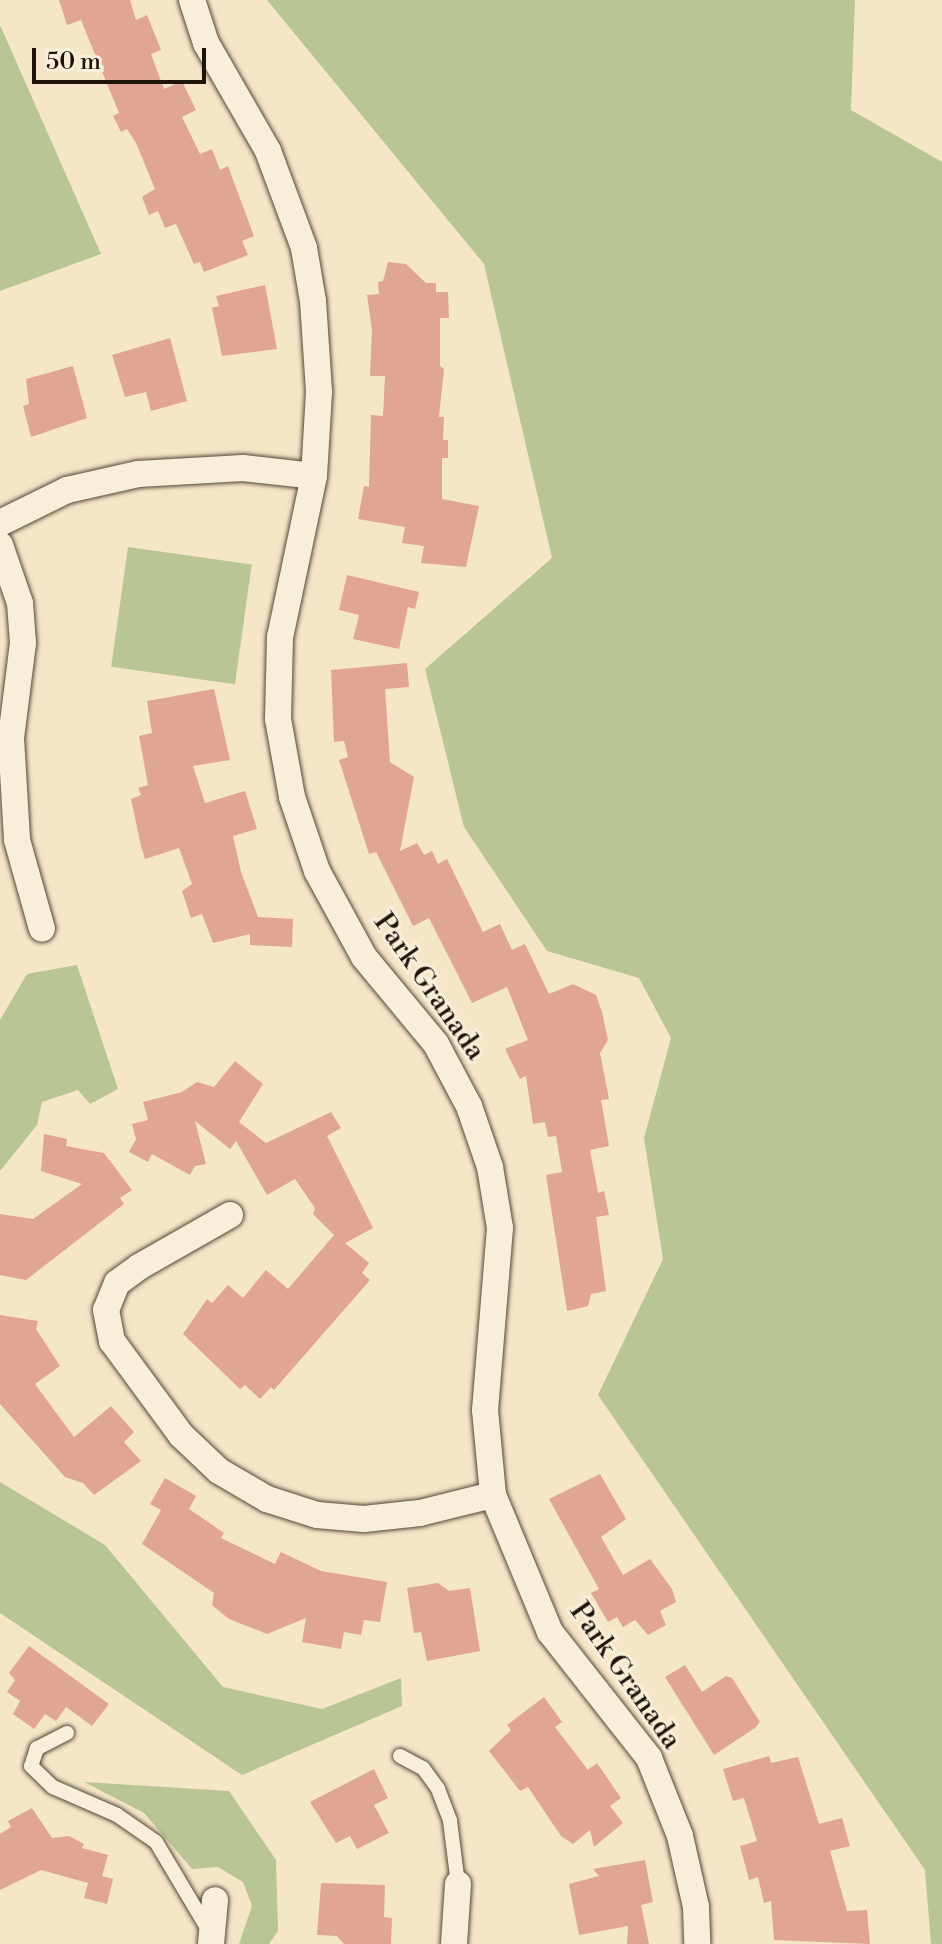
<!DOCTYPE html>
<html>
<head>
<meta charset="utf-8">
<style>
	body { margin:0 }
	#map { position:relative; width:942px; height:1944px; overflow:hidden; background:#f4e6c6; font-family:"Libre Bodoni",serif }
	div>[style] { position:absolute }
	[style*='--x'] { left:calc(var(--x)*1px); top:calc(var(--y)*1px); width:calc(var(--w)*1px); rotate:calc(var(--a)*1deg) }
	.green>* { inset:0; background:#bac596; transform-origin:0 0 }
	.building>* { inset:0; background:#e1a693 }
	.roads { filter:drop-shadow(0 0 2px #54483a) drop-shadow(0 0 2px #54483a) }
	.lane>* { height:14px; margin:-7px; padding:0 7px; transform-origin:7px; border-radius:7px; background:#f8efda }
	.street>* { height:26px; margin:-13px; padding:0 13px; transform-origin:13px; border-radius:13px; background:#f8efda }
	span { translate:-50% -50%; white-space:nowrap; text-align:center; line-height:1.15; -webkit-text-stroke:6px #f8efda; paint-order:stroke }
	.street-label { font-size:28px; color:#1e140b }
	.scale { position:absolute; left:32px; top:48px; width:174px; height:36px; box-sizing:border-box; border:4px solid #1e140b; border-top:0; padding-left:10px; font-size:24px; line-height:28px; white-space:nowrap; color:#1e140b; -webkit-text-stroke:6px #f8efda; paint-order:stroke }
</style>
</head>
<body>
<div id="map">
	<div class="green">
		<div style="clip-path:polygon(267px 0,855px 0,851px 110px,942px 162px,942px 1944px,931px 1944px,925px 1870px,598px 1395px,663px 1259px,644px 1138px,671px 1038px,639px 978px,547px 951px,464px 827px,425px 669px,552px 558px,484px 264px)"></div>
		<div style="clip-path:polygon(0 25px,101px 254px,0 291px)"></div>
		<div style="left:128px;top:547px;width:125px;height:121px;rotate:8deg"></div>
		<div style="clip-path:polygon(77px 965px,118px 1089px,90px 1104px,78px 1090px,42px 1102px,37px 1125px,0 1171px,0 1020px,27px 974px)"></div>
		<div style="clip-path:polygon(0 1482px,105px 1545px,223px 1687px,322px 1709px,401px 1678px,402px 1706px,242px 1775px,0 1613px)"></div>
		<div style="clip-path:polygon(84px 1782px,229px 1791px,276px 1860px,278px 1931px,269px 1944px,239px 1944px,252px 1906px,243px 1882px,218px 1867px,192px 1869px,144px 1813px)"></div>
	</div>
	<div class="building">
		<div style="clip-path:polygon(59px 0,130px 0,136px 20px,147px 15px,161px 50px,151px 54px,164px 89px,182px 81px,196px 110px,182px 117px,200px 154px,212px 149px,220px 170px,228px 166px,254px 236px,242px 241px,248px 255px,204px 272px,200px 262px,194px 264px,176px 224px,165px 228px,158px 211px,149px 215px,142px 197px,155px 189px,136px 143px,127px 129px,121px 132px,113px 116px,119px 113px,81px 20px,67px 25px)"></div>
		<div style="clip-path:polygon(388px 262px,406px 264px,426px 283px,436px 283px,436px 292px,448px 292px,449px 318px,440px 318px,440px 366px,444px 369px,439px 417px,444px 417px,443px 440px,448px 440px,448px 458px,442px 458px,442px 499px,479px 506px,466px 567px,421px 563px,424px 546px,402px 543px,405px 527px,358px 519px,364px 486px,369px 487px,371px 415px,383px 416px,385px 376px,370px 376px,372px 330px,367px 295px,379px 294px,378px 282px,383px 281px)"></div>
		<div style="clip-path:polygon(265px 285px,277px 349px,222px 356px,212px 308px,219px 306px,216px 296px)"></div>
		<div style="clip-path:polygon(170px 338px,187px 401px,151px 411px,146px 392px,125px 397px,112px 355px)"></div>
		<div style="clip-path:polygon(73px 366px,87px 418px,31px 437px,23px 406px,29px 404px,26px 379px)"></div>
		<div style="clip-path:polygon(347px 575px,419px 592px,415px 609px,408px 607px,399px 649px,353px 639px,359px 615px,339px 610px)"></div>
		<div style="clip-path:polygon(407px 663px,409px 687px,385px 689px,390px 762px,414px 777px,400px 851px,417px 843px,424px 855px,432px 851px,438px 864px,447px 859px,483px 932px,500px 924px,512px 950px,525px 944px,549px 994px,573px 984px,596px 995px,602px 1012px,608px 1040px,600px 1053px,609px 1099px,601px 1100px,609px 1146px,590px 1150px,598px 1193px,604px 1191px,609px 1215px,596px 1217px,606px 1291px,591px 1294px,588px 1306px,567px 1311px,546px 1175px,562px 1172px,556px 1136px,548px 1137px,545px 1122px,533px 1124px,526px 1076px,520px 1079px,505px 1049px,528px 1040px,507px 987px,472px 1003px,429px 918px,413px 926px,376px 852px,369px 854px,339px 760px,348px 757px,344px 741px,334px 742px,331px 670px)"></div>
		<div style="clip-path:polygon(214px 689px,230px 760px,193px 766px,205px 803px,245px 791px,257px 829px,233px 836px,241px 872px,258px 917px,293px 919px,292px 947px,250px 945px,250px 934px,213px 943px,202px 914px,191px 918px,182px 891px,192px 884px,179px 848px,145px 859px,141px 846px,131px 799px,141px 795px,138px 788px,148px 785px,139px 736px,152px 733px,147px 701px)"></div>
		<div style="clip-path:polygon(235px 1061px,263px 1084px,239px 1122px,266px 1143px,331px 1112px,341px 1128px,327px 1136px,373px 1228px,345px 1243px,369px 1263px,362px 1273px,370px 1280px,274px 1390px,271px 1387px,260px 1399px,245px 1385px,240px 1389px,183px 1334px,207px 1299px,212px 1303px,228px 1285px,243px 1298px,266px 1270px,288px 1289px,334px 1235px,313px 1214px,315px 1208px,295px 1179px,267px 1195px,236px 1141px,230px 1149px,195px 1121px,206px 1164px,195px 1166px,190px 1175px,152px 1154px,148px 1162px,129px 1152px,136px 1139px,132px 1124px,148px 1120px,143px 1102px,182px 1092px,197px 1082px,214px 1087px)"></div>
		<div style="clip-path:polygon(44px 1134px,67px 1139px,66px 1146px,104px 1153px,132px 1190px,120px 1198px,124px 1204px,26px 1280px,0 1275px,0 1214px,33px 1219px,82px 1184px,41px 1171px)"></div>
		<div style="clip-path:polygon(0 1315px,38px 1321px,36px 1329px,60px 1366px,35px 1384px,74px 1437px,111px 1406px,134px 1432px,124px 1442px,141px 1461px,94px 1495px,83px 1483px,65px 1477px,0 1404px)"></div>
		<div style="clip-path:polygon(600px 1474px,626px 1519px,601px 1537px,623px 1575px,650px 1559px,672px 1589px,676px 1602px,660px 1611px,666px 1625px,648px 1635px,635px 1620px,623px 1627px,617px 1617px,608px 1622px,591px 1593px,599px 1589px,549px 1499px)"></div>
		<div style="clip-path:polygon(165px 1478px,196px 1496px,189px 1509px,224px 1533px,221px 1538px,275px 1564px,281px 1552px,321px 1571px,387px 1582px,380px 1622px,364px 1620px,361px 1635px,344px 1632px,341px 1649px,302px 1642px,306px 1618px,267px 1634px,229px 1619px,212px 1605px,214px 1593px,142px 1544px,161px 1510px,150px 1504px)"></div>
		<div style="clip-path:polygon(438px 1583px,449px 1591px,470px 1588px,480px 1651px,427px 1661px,421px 1632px,414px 1633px,407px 1588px)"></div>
		<div style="clip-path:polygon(29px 1646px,109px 1704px,92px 1726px,66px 1707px,56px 1721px,45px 1714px,34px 1729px,13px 1714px,20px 1701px,7px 1692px,15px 1680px,9px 1673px)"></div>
		<div style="clip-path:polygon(685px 1665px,702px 1692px,726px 1676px,732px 1678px,760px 1722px,755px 1728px,714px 1755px,665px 1677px)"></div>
		<div style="clip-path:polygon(544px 1697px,562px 1722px,555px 1727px,588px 1770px,597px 1763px,621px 1798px,610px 1806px,623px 1823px,594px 1847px,590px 1830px,573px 1844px,561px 1836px,528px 1787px,520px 1791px,489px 1751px,511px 1730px,507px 1725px)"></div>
		<div style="clip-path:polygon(769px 1756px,771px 1763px,798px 1757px,819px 1824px,842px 1818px,850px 1846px,830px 1851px,847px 1911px,867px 1910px,870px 1944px,774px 1940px,771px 1901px,764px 1903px,758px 1877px,749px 1880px,740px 1846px,757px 1841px,744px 1798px,733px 1801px,723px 1769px)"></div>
		<div style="clip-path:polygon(374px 1769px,388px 1798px,374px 1805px,389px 1833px,357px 1849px,350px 1836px,336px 1843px,310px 1802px)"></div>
		<div style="clip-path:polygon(32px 1808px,52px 1838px,69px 1836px,84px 1844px,82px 1848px,108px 1855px,102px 1876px,113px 1879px,107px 1904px,84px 1898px,88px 1883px,41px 1870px,0 1890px,0 1834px,11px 1827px,8px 1821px)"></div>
		<div style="clip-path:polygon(645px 1860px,653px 1902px,641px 1905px,649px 1944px,627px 1944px,628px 1926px,579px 1935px,569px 1884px,599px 1876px,593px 1869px)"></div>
		<div style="clip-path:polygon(321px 1883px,385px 1885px,384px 1917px,392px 1918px,391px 1944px,344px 1944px,337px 1936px,317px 1935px)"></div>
	</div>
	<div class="roads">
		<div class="lane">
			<div style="--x:67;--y:1733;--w:34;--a:153"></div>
			<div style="--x:37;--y:1748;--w:19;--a:108"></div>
			<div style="--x:31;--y:1766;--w:30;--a:44"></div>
			<div style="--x:53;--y:1787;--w:70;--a:23.6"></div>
			<div style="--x:117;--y:1815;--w:47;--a:34.7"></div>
			<div style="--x:156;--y:1842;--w:104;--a:59.2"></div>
			<div style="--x:400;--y:1756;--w:26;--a:28"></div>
			<div style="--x:423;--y:1768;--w:26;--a:54"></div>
			<div style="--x:438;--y:1789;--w:34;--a:69"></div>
			<div style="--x:450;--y:1821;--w:64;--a:82.8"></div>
		</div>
		<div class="street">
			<div style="--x:192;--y:0;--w:45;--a:72"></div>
			<div style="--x:206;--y:43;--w:125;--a:60.1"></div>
			<div style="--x:268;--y:151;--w:103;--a:69.6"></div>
			<div style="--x:304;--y:248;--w:54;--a:80.4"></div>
			<div style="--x:313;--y:301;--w:91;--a:86.2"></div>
			<div style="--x:319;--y:392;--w:84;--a:93.4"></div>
			<div style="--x:314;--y:476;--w:165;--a:101.9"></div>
			<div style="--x:280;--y:637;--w:82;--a:91.4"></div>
			<div style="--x:278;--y:719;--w:79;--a:79.8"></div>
			<div style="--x:292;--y:797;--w:78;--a:71.3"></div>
			<div style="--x:317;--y:871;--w:98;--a:61.3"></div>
			<div style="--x:364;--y:957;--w:113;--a:50.4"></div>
			<div style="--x:436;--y:1044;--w:70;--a:62"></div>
			<div style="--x:469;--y:1106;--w:65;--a:71"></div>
			<div style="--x:490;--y:1167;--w:62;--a:80.7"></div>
			<div style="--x:500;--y:1228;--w:183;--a:94.7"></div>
			<div style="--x:485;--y:1410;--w:85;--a:84.6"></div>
			<div style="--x:493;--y:1495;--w:148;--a:67.4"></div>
			<div style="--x:550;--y:1632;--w:160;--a:51.8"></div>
			<div style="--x:649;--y:1758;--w:84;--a:68.3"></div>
			<div style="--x:680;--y:1836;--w:73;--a:77.3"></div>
			<div style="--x:696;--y:1907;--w:37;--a:88"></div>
			<div style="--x:0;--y:523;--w:75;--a:-26.2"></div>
			<div style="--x:67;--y:490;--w:73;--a:-12.7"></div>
			<div style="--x:138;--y:474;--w:105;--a:-3.3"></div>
			<div style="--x:243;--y:468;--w:71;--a:6.4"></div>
			<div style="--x:0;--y:545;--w:61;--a:71"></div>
			<div style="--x:20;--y:603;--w:40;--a:85.7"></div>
			<div style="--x:23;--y:643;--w:96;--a:97.2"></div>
			<div style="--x:11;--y:738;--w:102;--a:86.6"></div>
			<div style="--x:17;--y:840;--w:92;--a:74.3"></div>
			<div style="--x:230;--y:1215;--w:105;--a:150.3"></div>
			<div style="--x:139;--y:1267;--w:27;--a:144"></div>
			<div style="--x:117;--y:1283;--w:29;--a:112"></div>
			<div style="--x:106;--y:1310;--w:32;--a:79"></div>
			<div style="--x:112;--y:1341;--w:117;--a:53.7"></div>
			<div style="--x:181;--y:1435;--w:52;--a:43.5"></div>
			<div style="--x:219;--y:1471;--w:56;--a:30.3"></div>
			<div style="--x:267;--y:1499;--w:52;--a:17.7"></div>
			<div style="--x:317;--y:1515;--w:47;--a:4.9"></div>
			<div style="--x:364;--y:1519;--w:56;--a:-6.1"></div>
			<div style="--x:420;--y:1513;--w:75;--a:-13.9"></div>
			<div style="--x:211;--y:1944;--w:44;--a:-84.8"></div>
			<div style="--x:454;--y:1944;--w:60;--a:-86.2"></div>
		</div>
	</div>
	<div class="street-label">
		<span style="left:429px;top:987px;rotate:55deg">Park Granada</span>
		<span style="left:625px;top:1676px;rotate:55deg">Park Granada</span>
	</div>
	<div class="scale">50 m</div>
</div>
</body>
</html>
